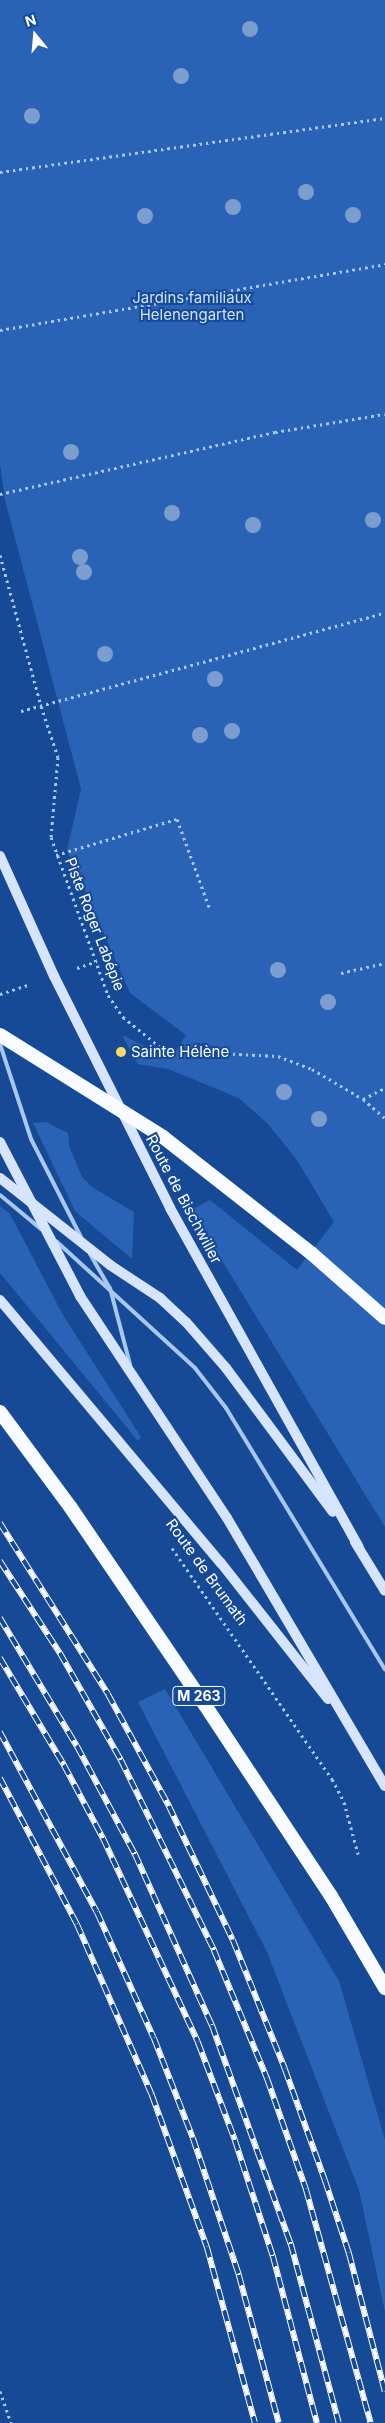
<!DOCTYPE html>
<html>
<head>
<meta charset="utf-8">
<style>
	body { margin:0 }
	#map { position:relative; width:385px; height:2423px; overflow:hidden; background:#164a96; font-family:Inter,sans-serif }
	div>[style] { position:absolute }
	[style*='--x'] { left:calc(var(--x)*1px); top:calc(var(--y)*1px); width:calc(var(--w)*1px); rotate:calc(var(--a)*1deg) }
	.green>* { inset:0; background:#2a63b5 }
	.path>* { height:3px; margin-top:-1.5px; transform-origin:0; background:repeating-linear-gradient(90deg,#a8c7f1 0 2.5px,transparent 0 6.5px) }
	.service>* { height:4px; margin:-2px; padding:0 2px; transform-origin:2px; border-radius:2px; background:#a8c7f1 }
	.secondary>* { height:10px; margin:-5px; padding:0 5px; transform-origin:5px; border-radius:5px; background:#d7e5fc }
	.trunk>* { height:14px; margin:-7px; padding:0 7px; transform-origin:7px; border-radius:7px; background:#f8fbff }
	.rail>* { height:5.5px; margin-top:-2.75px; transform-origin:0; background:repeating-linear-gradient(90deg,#164a96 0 11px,#fff 0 22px); box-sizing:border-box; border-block:1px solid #fff }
	.trees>* { width:16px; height:16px; margin:-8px; border-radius:50%; background:#7c9ece }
	.dots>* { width:14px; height:14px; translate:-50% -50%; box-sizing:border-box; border:2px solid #164a96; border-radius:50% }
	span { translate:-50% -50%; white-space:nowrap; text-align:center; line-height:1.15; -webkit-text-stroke:4px #164a96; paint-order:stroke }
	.shield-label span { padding:1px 4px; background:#164a96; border:1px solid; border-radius:4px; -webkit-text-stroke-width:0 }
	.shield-label { font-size:14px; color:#fff; font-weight:700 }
	.park-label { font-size:15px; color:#cfe2fc }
	.street-label { font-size:15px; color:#fff }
	.poi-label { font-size:15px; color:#fff }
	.left { translate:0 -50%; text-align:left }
	.north { position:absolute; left:10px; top:10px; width:50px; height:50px; -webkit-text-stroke:4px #164a96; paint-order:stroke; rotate:343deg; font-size:14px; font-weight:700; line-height:20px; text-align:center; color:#fff }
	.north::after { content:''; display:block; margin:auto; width:18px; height:22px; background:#fff; clip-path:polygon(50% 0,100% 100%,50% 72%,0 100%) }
</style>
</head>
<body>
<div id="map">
	<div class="green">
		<div style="clip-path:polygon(0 0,385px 0,385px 1527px,191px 1210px,210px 1200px,297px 1270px,334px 1222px,297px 1160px,268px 1124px,239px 1098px,168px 1069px,138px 1064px,122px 1035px,171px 1059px,186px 1035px,130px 993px,67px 850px,81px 789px,5px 500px,0 464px)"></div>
		<div style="clip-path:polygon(46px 1122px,68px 1133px,69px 1146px,82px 1177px,92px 1187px,134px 1212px,132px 1259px,75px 1211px,33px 1123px)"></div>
		<div style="clip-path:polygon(0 1206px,10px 1214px,63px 1315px,141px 1437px,138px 1441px,0 1273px)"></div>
		<div style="clip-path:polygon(165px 1689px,339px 1981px,385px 2140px,385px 2312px,359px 2190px,267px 1952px,138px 1702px)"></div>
	</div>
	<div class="path">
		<div style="--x:0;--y:172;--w:389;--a:-8"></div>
		<div style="--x:0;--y:330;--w:391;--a:-9.7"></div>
		<div style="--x:0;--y:494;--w:282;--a:-12.7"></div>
		<div style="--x:275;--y:432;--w:111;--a:-9.3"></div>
		<div style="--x:0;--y:555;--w:156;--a:74.8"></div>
		<div style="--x:41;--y:706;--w:54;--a:71.6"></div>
		<div style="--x:58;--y:757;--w:80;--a:95"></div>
		<div style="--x:51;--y:837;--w:168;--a:70.2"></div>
		<div style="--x:108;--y:995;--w:27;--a:56"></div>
		<div style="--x:123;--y:1017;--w:48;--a:39"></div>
		<div style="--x:160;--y:1047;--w:21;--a:11"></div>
		<div style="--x:181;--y:1051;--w:97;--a:3"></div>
		<div style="--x:278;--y:1056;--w:36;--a:21"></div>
		<div style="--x:312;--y:1069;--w:59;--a:30.5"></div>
		<div style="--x:363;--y:1099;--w:29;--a:41"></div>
		<div style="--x:21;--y:711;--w:377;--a:-15.1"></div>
		<div style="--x:56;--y:855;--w:126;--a:-16.6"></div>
		<div style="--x:177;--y:819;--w:96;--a:69.9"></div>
		<div style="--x:77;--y:968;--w:21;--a:-19"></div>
		<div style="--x:341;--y:973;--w:45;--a:-12.8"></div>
		<div style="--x:0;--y:994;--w:32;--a:-18"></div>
		<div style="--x:363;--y:1099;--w:25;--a:-27"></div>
		<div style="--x:172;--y:1548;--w:281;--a:55.3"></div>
		<div style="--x:332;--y:1779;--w:26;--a:62"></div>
		<div style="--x:344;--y:1802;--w:54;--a:74.9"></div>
		<div style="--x:0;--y:2391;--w:34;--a:71"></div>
	</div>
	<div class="service">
		<div style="--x:0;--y:1044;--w:100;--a:71.9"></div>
		<div style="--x:31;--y:1139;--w:110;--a:63"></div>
		<div style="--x:0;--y:1195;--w:53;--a:39.7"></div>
		<div style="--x:56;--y:1241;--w:188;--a:42.4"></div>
		<div style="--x:195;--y:1368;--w:51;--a:52.2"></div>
		<div style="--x:226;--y:1408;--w:306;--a:58.7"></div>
		<div style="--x:90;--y:1254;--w:39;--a:60"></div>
		<div style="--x:110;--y:1288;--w:79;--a:75.3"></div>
	</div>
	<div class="secondary">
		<div style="--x:0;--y:856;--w:132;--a:65.8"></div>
		<div style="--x:54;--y:976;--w:259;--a:63.4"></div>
		<div style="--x:170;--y:1208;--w:388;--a:60.9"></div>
		<div style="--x:0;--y:1142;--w:174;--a:62.5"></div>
		<div style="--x:80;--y:1296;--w:266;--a:56.5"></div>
		<div style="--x:227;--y:1518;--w:311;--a:59.5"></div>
		<div style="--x:0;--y:1178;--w:140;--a:38.3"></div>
		<div style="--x:110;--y:1265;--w:60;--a:33.4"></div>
		<div style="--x:160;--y:1298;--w:35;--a:43"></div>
		<div style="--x:186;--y:1322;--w:61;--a:49"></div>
		<div style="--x:226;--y:1368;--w:179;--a:53.4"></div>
		<div style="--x:0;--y:1300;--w:344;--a:50"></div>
		<div style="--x:221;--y:1563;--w:173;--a:51.8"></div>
		<div style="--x:355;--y:1542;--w:57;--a:58.5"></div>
	</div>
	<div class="trunk">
		<div style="--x:0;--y:1035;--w:192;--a:32"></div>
		<div style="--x:163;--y:1137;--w:188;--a:38.1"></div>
		<div style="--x:311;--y:1253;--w:98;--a:41.3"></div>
		<div style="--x:0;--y:1412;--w:119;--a:53.5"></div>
		<div style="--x:71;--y:1508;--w:238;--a:55.8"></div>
		<div style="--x:205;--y:1705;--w:229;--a:56.6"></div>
		<div style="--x:331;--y:1896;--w:107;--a:59.6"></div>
	</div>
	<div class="rail">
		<div style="--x:0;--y:1523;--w:202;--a:57.7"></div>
		<div style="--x:108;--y:1694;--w:128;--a:61.4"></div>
		<div style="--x:169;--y:1806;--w:148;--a:64.5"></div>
		<div style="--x:233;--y:1940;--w:139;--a:68"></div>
		<div style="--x:285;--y:2069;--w:118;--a:70.2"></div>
		<div style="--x:325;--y:2180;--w:77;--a:71.8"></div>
		<div style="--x:349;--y:2253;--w:143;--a:75.4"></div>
		<div style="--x:0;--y:1561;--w:110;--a:56.9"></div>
		<div style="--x:60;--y:1653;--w:123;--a:60.3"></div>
		<div style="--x:121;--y:1760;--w:212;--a:63.9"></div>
		<div style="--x:214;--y:1950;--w:139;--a:67.5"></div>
		<div style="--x:267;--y:2078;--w:118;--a:70.6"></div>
		<div style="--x:306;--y:2189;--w:243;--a:74.5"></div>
		<div style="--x:0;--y:1618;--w:149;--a:59"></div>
		<div style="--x:77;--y:1746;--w:123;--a:61.8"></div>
		<div style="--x:135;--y:1854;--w:188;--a:65.8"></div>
		<div style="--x:212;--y:2025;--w:233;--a:70.2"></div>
		<div style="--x:291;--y:2244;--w:185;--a:75"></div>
		<div style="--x:0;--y:1658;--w:125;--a:59.1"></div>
		<div style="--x:64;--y:1765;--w:83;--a:61.9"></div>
		<div style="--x:103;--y:1838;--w:225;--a:65"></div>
		<div style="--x:198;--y:2042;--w:105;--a:69.3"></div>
		<div style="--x:235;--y:2140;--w:122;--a:71.9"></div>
		<div style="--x:273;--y:2256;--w:173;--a:75.2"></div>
		<div style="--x:0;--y:1732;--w:204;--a:61.7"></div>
		<div style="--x:97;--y:1912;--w:138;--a:65.7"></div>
		<div style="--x:154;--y:2038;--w:107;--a:68.7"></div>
		<div style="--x:193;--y:2138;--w:145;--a:71.4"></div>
		<div style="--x:239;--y:2275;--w:153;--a:74.9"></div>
		<div style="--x:0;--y:1778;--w:165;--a:62.2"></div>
		<div style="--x:77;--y:1924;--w:187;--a:66.3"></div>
		<div style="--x:152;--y:2095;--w:162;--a:70.1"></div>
		<div style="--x:207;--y:2247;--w:182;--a:74.7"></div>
	</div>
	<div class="trees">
		<div style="left:250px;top:29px"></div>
		<div style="left:181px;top:76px"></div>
		<div style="left:32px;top:116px"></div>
		<div style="left:306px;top:192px"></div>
		<div style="left:233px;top:207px"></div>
		<div style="left:353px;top:215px"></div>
		<div style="left:145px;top:216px"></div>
		<div style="left:71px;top:452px"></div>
		<div style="left:172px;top:513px"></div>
		<div style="left:373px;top:520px"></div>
		<div style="left:253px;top:525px"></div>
		<div style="left:80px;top:557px"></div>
		<div style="left:84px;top:572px"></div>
		<div style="left:105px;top:654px"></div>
		<div style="left:215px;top:679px"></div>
		<div style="left:232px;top:731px"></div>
		<div style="left:200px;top:735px"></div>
		<div style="left:278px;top:970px"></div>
		<div style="left:328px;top:1002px"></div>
		<div style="left:284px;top:1092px"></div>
		<div style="left:319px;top:1119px"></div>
	</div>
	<div class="dots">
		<div style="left:121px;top:1052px;background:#ffd968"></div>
	</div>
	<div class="shield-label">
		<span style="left:199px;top:1696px">M 263</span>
	</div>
	<div class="park-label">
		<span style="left:192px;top:306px">Jardins familiaux<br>Helenengarten</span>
	</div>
	<div class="street-label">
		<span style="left:95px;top:924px;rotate:69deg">Piste Roger Labépie</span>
		<span style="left:184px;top:1199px;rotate:62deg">Route de Bischwiller</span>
		<span style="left:207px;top:1572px;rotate:54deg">Route de Brumath</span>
	</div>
	<div class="poi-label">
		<span class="left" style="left:131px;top:1052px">Sainte Hélène</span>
	</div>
	<div class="north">N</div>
</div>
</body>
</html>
